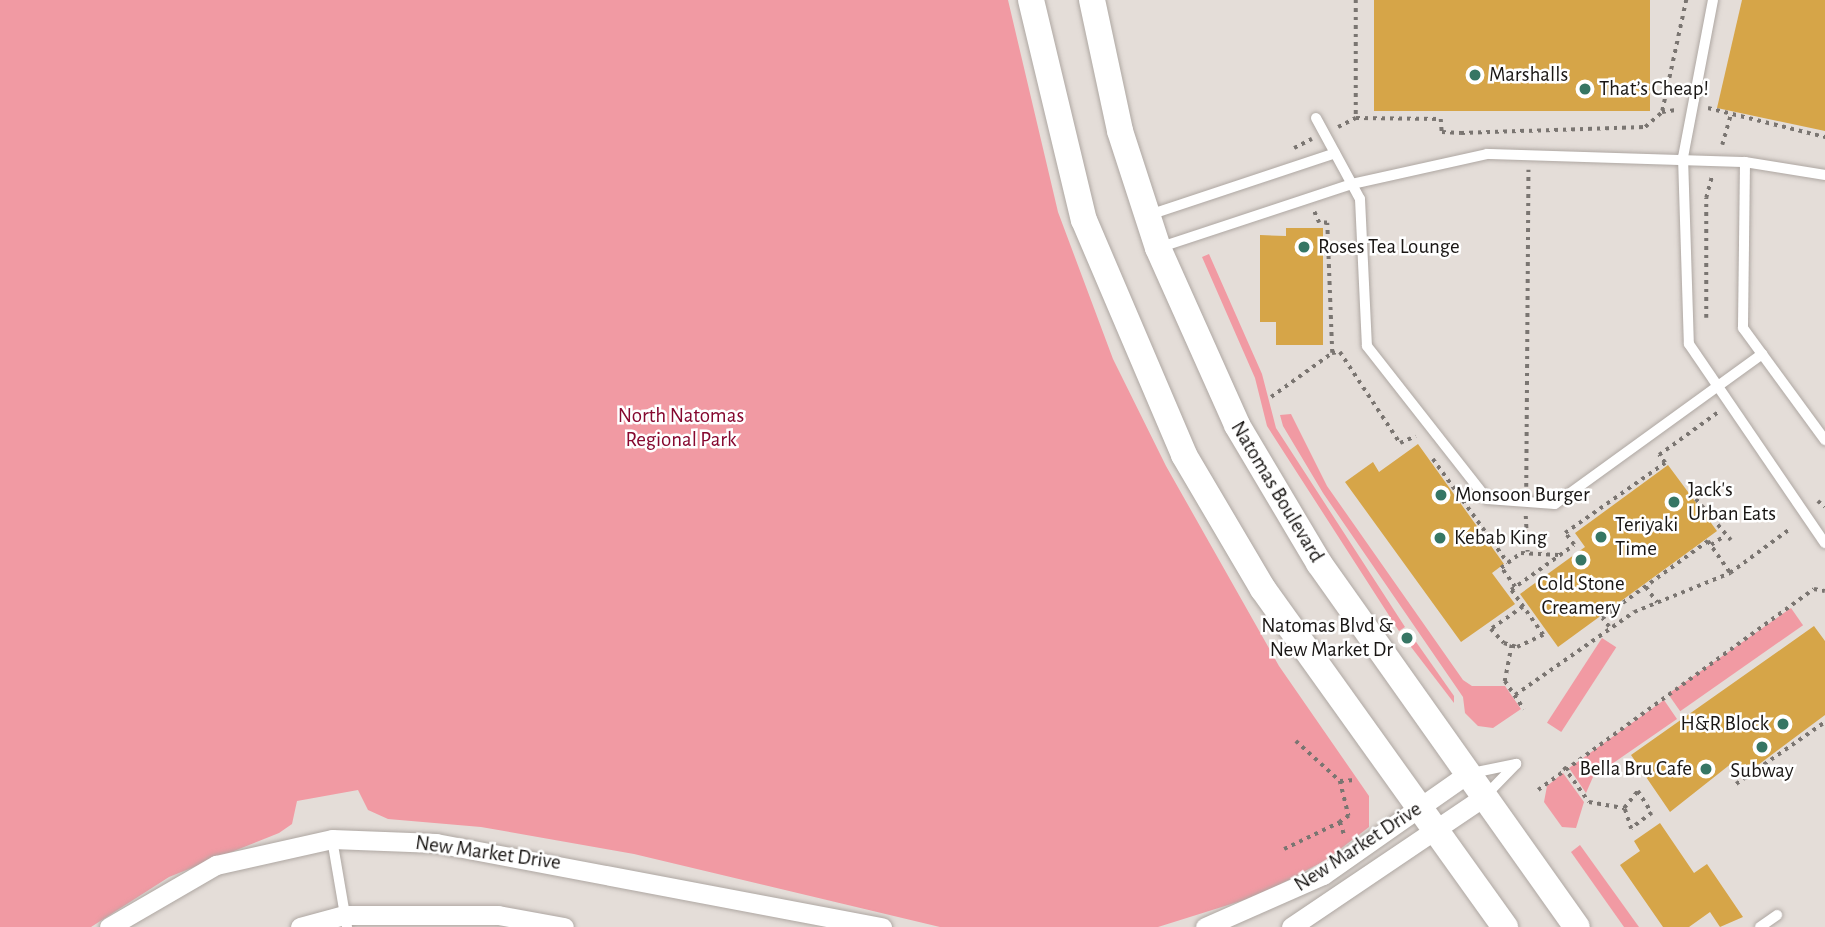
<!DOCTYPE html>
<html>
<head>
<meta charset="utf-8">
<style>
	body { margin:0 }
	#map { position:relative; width:1825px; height:927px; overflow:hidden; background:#e4ddd8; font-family:"Alegreya Sans",sans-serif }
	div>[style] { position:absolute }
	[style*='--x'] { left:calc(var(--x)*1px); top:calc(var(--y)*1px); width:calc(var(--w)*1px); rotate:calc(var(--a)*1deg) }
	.green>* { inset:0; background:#f19aa3; transform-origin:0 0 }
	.building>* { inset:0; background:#d6a548; transform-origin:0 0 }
	.path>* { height:3.5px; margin-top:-1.75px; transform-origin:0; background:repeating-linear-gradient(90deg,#7a7571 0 3.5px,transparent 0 8.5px) }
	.roads { filter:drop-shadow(0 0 2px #aea7a2) drop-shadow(0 0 2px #aea7a2) }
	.lane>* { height:10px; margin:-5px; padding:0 5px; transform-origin:5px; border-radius:5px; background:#fff }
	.street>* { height:19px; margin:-9.5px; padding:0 9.5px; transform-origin:9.5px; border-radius:9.5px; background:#fff }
	.secondary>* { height:26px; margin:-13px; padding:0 13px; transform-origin:13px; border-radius:13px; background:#fff }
	.dots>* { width:19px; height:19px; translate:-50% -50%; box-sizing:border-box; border:4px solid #fff; border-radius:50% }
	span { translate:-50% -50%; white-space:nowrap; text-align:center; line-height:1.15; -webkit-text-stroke:5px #fff; paint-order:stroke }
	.poi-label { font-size:21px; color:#191614 }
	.left { translate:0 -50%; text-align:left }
	.right { translate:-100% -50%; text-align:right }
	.park-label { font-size:21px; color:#86082f }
	.street-label { font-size:21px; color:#191614 }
</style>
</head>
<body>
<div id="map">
	<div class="green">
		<div style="clip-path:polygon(0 0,1008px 0,1058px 212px,1113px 359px,1166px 466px,1279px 666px,1369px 796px,1369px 827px,1326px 860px,1260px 895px,1158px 927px,940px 927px,634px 854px,481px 827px,388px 819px,368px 810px,358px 790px,297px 801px,292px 824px,279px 833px,169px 877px,91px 927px,0 927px)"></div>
		<div style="clip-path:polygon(1209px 254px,1262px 374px,1276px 428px,1405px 627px,1399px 631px,1267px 426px,1255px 378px,1202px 257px)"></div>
		<div style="clip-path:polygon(1291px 414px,1327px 486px,1463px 680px,1472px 686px,1505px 686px,1521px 709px,1493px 728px,1478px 726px,1465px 713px,1463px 697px,1323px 493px,1283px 426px,1280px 415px)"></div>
		<div style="left:1791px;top:608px;width:21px;height:150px;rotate:55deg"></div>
		<div style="left:1602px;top:638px;width:17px;height:101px;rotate:33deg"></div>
		<div style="clip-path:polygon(1414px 639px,1454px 696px,1454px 703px,1408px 643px)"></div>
		<div style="clip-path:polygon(1664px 700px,1677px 719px,1593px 777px,1586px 793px,1569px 768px)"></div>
		<div style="clip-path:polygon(1563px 773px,1584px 802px,1576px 828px,1562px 827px,1544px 802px,1547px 786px)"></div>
		<div style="clip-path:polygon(1580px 845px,1639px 927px,1624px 927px,1571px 852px)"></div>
	</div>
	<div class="building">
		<div style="left:1374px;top:0;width:276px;height:111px"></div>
		<div style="clip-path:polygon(1742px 0,1825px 0,1825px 131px,1717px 108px)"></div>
		<div style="clip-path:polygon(1286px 228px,1323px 228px,1323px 345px,1276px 345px,1276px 322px,1260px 322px,1260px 235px,1286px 236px)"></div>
		<div style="clip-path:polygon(1418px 444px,1504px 564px,1492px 573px,1515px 604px,1461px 642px,1345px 482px,1373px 462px,1379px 472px)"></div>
		<div style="clip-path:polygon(1668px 465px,1717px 531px,1558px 647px,1520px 594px,1585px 547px,1575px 533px)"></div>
		<div style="clip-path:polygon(1814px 626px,1825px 641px,1825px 715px,1742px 777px,1732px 763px,1670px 812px,1631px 755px)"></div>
		<div style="clip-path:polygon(1660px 823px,1694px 873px,1707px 864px,1743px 917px,1720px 927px,1710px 912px,1689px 927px,1663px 927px,1620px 865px,1640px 851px,1634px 841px)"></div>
	</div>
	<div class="path">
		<div style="--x:1356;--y:0;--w:118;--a:90"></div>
		<div style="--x:1356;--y:118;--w:85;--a:0.7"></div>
		<div style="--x:1441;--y:119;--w:13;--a:86"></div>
		<div style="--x:1442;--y:132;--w:19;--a:3"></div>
		<div style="--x:1461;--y:133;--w:184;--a:-1.9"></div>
		<div style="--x:1645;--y:127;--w:23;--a:-41"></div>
		<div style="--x:1662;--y:112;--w:14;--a:-8"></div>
		<div style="--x:1708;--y:108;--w:121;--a:13.9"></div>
		<div style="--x:1662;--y:111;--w:114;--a:-77.8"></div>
		<div style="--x:1338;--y:127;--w:20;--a:-27"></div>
		<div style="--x:1722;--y:145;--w:32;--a:-74"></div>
		<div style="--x:1294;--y:148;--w:20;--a:-27"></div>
		<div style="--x:1706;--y:318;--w:120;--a:-90"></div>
		<div style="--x:1706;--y:198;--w:23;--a:-75"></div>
		<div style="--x:1332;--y:353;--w:8;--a:-7"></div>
		<div style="--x:1340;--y:352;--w:109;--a:56.6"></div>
		<div style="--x:1400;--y:443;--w:17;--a:-24"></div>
		<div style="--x:1271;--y:397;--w:75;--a:-35.8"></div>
		<div style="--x:1332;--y:353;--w:130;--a:-92.2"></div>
		<div style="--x:1327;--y:223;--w:8;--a:180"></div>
		<div style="--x:1319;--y:223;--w:12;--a:-114"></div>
		<div style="--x:1433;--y:459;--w:128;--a:54.2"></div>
		<div style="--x:1526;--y:487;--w:317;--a:-89.6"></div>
		<div style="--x:1701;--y:495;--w:6;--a:141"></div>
		<div style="--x:1696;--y:499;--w:54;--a:49.5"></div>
		<div style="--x:1818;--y:501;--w:9;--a:41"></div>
		<div style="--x:1526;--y:516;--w:36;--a:87"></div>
		<div style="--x:1711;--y:545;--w:14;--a:-34"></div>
		<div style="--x:1515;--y:587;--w:24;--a:-126"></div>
		<div style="--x:1501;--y:568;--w:25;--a:-37"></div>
		<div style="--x:1521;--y:553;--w:38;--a:3"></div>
		<div style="--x:1646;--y:587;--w:19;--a:54"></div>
		<div style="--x:1523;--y:607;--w:39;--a:145"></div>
		<div style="--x:1491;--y:629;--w:19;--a:47"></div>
		<div style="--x:1504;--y:643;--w:14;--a:17"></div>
		<div style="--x:1517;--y:647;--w:29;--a:-25"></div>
		<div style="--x:1543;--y:635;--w:55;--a:-125.4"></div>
		<div style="--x:1511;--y:590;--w:77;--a:-35.5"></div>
		<div style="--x:1574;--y:545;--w:15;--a:-127"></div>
		<div style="--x:1565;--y:533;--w:122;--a:-35"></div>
		<div style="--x:1665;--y:463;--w:10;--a:-127"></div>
		<div style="--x:1659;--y:455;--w:72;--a:-35.9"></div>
		<div style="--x:1609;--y:627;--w:11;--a:-128"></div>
		<div style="--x:1602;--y:618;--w:131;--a:-36"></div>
		<div style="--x:1708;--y:541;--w:39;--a:55"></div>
		<div style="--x:1512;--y:645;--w:37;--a:101"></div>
		<div style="--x:1505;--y:681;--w:34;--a:56"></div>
		<div style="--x:1515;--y:695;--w:145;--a:-34.9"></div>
		<div style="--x:1634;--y:612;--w:104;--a:-22.1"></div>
		<div style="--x:1730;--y:573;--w:74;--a:-36.3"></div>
		<div style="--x:1296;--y:741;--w:59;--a:42.3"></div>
		<div style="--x:1340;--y:781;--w:36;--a:76"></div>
		<div style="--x:1349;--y:816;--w:11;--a:146"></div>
		<div style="--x:1340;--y:822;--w:13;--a:72"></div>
		<div style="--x:1564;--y:767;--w:43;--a:54.5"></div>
		<div style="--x:1589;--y:802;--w:36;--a:10"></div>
		<div style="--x:1340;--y:781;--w:16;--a:-4"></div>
		<div style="--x:1736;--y:784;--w:108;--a:-34.9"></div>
		<div style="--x:1538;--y:790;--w:341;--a:-36.1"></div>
		<div style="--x:1814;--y:589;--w:11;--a:10"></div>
		<div style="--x:1638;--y:791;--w:26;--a:58"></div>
		<div style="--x:1652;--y:813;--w:26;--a:143"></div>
		<div style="--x:1631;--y:829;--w:22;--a:-108"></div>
		<div style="--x:1624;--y:808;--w:22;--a:-51"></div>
		<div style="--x:1284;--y:849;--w:62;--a:-25.7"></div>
	</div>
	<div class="roads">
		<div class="lane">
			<div style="--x:1713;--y:0;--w:160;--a:100.8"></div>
			<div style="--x:1683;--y:157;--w:187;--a:88.2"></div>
			<div style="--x:1689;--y:344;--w:241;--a:55.7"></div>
			<div style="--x:1316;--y:118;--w:92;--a:61.5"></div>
			<div style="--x:1360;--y:199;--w:147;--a:87.3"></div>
			<div style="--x:1367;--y:346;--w:194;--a:51.9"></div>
			<div style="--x:1487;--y:499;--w:68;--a:4.2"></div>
			<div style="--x:1555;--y:504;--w:256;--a:-35.9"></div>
			<div style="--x:1825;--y:175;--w:81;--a:-170.8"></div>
			<div style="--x:1745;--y:162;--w:166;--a:90.7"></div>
			<div style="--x:1743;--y:328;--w:139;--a:53.8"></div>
			<div style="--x:1149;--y:215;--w:196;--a:-18.4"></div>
			<div style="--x:1161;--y:247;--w:201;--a:-18.3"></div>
			<div style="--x:1352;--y:184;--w:138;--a:-12.5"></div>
			<div style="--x:1487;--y:154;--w:258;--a:1.8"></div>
			<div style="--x:1472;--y:773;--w:45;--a:-11.6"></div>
			<div style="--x:1485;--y:796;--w:45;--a:-45.9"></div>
			<div style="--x:332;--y:839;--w:89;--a:80.3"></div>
			<div style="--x:1760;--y:927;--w:21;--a:-35"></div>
		</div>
		<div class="street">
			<div style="--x:109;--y:927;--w:124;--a:-30.1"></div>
			<div style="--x:216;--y:865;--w:119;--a:-12.6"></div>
			<div style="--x:332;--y:839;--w:104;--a:2.2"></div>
			<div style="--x:436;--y:843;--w:454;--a:10.7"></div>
			<div style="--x:300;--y:927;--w:46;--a:-15.3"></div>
			<div style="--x:344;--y:915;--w:154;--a:0"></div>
			<div style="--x:498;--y:915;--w:67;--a:10.3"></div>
			<div style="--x:1205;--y:927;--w:129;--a:-23.8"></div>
			<div style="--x:1323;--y:875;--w:176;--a:-35"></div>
			<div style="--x:1291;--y:927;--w:233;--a:-34"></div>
		</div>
		<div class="secondary">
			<div style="--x:1031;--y:0;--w:226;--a:76.5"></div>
			<div style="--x:1084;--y:220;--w:255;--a:66.9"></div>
			<div style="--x:1184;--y:455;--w:156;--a:59.5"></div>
			<div style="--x:1263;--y:589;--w:416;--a:54.4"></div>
			<div style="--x:1092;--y:0;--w:134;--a:77.9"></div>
			<div style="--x:1120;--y:131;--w:123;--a:72"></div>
			<div style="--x:1158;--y:248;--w:194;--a:65.9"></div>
			<div style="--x:1237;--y:425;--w:161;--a:59.3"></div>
			<div style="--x:1319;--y:563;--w:446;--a:54.7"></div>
		</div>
	</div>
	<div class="dots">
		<div style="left:1475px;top:75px;background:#367664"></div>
		<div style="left:1585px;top:89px;background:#367664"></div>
		<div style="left:1304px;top:247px;background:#367664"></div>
		<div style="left:1441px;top:495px;background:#367664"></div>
		<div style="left:1674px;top:502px;background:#367664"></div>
		<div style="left:1601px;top:537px;background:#367664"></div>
		<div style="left:1440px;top:538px;background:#367664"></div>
		<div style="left:1581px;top:560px;background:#367664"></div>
		<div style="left:1407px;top:638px;background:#367664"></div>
		<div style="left:1783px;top:724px;background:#367664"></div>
		<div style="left:1762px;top:747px;background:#367664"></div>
		<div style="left:1706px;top:769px;background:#367664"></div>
	</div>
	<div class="poi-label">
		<span class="left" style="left:1489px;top:75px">Marshalls</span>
		<span class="left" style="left:1599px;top:89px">That’s Cheap!</span>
		<span class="left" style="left:1318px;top:247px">Roses Tea Lounge</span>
		<span class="left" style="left:1688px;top:502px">Jack's<br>Urban Eats</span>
		<span class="left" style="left:1455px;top:495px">Monsoon Burger</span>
		<span class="left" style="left:1615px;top:537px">Teriyaki<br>Time</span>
		<span class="left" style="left:1454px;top:538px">Kebab King</span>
		<span style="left:1581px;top:596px">Cold Stone<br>Creamery</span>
		<span class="right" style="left:1393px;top:638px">Natomas Blvd &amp;<br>New Market Dr</span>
		<span class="right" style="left:1769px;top:724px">H&amp;R Block</span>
		<span class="right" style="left:1692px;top:769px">Bella Bru Cafe</span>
		<span style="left:1762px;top:771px">Subway</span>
	</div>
	<div class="park-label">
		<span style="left:681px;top:428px">North Natomas<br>Regional Park</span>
	</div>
	<div class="street-label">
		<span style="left:1277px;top:492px;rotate:59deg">Natomas Boulevard</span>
		<span style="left:1358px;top:847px;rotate:-33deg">New Market Drive</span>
		<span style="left:488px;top:853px;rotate:8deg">New Market Drive</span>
	</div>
</div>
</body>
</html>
